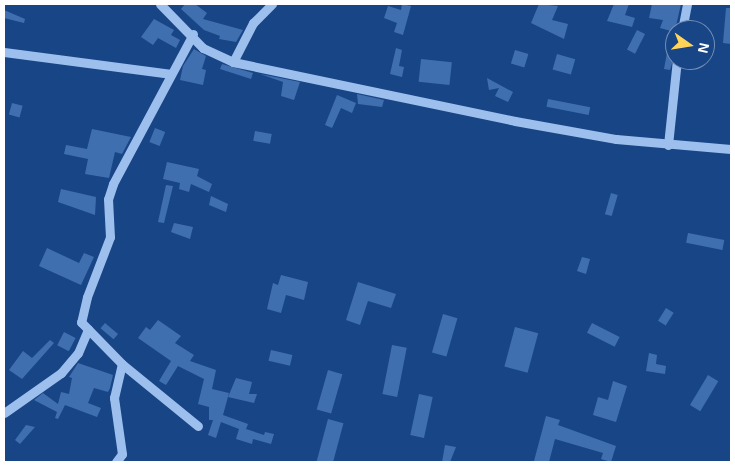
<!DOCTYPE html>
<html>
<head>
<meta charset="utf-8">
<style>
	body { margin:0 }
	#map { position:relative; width:735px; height:466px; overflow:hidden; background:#184585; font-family:Arial,sans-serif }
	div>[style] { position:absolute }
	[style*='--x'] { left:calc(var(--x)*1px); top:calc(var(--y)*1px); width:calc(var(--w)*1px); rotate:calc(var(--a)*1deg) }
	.building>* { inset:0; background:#406faf; transform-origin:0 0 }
	.minor>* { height:9px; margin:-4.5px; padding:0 4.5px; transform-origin:4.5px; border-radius:4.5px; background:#9dbfed }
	span { translate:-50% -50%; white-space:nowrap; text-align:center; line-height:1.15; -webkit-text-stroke:5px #184585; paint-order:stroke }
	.frame { position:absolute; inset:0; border:5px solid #fff; pointer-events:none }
	.north { position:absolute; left:665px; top:20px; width:50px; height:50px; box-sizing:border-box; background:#184585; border:1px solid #748fb6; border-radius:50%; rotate:103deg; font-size:14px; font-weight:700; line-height:20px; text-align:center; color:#fff }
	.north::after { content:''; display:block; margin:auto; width:18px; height:22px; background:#ffd459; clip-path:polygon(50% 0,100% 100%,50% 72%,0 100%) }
</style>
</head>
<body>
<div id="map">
	<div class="building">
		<div style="clip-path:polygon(185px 4px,195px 4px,207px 13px,203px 19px,243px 30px,236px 42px,219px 39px,220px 36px,204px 30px,181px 9px)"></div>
		<div style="clip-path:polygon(402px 4px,411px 6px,403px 35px,394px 32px,397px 23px,384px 18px,388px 6px,401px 10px)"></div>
		<div style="clip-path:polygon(539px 4px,558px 6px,552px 20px,568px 24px,564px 39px,531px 23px)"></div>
		<div style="clip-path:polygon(614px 4px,629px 4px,625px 15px,635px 18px,632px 27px,607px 21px)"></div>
		<div style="clip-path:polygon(652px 4px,681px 4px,675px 30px,675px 54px,670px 70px,664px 69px,671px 31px,660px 28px,663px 20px,649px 18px)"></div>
		<div style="clip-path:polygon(726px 8px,731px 8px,731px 44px,723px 43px)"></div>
		<div style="clip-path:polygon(4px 10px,25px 19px,24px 23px,4px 18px)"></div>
		<div style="clip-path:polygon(154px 19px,174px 30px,171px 35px,180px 40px,176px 48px,158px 38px,153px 45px,141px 37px)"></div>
		<div style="left:637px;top:30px;width:9px;height:22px;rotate:27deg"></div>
		<div style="clip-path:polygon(396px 48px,402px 50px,399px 66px,404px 67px,402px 77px,390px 74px)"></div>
		<div style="clip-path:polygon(194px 49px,206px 56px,202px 69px,206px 70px,203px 85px,180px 80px,183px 66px)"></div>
		<div style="left:515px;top:50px;width:14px;height:14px;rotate:17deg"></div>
		<div style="left:557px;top:54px;width:19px;height:16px;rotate:16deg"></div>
		<div style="left:421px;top:59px;width:31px;height:23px;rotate:6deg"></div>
		<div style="clip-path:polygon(222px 64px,253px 73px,251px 79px,220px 69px)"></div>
		<div style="clip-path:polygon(260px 74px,300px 82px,294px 100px,281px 96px,283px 82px)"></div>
		<div style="clip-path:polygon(487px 78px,513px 92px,508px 102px,495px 96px,499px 88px,489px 90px)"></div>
		<div style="clip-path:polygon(357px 94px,384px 100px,382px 107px,358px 104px)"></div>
		<div style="clip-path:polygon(337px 95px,356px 103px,352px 113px,341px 108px,332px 128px,325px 125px)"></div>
		<div style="left:548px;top:99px;width:43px;height:8px;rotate:11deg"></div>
		<div style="left:12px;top:103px;width:11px;height:12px;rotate:15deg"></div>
		<div style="left:155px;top:128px;width:11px;height:15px;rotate:22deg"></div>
		<div style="clip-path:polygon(92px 129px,131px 137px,122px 154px,115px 152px,109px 178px,85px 174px,88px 159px,64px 154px,66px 145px,87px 149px)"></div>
		<div style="left:255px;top:131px;width:17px;height:10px;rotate:10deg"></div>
		<div style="clip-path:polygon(167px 162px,199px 169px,197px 176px,212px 184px,209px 192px,191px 184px,189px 192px,179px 189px,180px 183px,163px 179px)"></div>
		<div style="clip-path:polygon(166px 185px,173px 186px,164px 223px,158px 222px)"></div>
		<div style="clip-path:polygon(61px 189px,96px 197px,95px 215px,58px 202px)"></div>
		<div style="left:611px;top:193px;width:7px;height:22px;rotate:16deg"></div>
		<div style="clip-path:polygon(211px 196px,228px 204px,226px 212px,209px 205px)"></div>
		<div style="clip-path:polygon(174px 223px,193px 227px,190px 239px,171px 232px)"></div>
		<div style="left:688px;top:233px;width:37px;height:10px;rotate:11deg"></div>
		<div style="clip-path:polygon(47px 248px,79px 263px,84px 253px,94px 257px,81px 285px,39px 266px)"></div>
		<div style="clip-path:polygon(582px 257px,590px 259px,586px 274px,577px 271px)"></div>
		<div style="clip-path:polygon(281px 275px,308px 282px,304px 300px,286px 295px,281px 313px,267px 309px,273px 283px,278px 285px)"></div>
		<div style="clip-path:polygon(358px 282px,396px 294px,391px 308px,368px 301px,360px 325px,346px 320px)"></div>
		<div style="left:666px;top:308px;width:9px;height:15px;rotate:32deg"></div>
		<div style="left:443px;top:314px;width:15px;height:40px;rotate:16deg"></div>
		<div style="clip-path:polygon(158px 320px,181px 336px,175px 343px,194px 355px,190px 361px,216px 370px,212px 389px,229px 393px,223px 415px,248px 424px,246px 429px,264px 435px,265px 432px,274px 434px,271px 444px,253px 439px,252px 444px,236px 439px,239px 429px,221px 422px,216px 438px,208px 435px,213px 420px,209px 420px,209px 407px,198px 404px,204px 379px,178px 366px,166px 385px,159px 381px,171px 361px,138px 338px,146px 327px,150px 330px)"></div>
		<div style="left:105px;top:323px;width:17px;height:7px;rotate:40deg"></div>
		<div style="left:592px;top:323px;width:31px;height:11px;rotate:27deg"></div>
		<div style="left:515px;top:327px;width:24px;height:41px;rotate:15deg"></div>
		<div style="left:64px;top:332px;width:13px;height:15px;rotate:27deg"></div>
		<div style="clip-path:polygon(50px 340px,54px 343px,22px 379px,9px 370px,23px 351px,32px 358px)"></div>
		<div style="left:392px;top:345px;width:15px;height:50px;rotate:11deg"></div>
		<div style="left:271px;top:350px;width:22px;height:11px;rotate:13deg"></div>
		<div style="clip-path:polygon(649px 353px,657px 355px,656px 364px,666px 366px,665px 374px,646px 371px)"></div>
		<div style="clip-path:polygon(78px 363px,113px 375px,110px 388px,108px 392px,94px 388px,88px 403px,101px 408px,97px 417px,65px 405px,58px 419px,55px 418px,57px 412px,34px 400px,43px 393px,58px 404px,61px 392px,69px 394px,72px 378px,69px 377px)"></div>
		<div style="left:328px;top:370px;width:15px;height:41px;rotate:16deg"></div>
		<div style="left:708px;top:375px;width:12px;height:35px;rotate:31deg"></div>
		<div style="clip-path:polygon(236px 378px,252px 382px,249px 394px,257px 394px,254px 403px,228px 397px)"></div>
		<div style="clip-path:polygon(613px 381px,627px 386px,616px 422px,593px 415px,598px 397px,608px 400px)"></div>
		<div style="left:419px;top:394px;width:14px;height:42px;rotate:12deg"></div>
		<div style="clip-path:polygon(546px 416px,560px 420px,558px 425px,616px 446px,611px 462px,601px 459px,603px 453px,555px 439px,549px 462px,534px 461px)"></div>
		<div style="left:328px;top:419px;width:16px;height:44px;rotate:15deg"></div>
		<div style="clip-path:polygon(26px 425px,35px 427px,20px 444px,15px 440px)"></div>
		<div style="clip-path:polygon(445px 445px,456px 447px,450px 462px,442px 462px)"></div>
	</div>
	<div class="minor">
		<div style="--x:160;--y:4;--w:62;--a:45.7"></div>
		<div style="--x:203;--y:48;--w:33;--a:25"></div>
		<div style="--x:233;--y:62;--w:288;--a:11.8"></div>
		<div style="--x:515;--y:121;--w:103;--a:10.1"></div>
		<div style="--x:616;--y:139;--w:115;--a:5"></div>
		<div style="--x:682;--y:30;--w:26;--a:-79"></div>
		<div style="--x:193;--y:34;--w:170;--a:118.1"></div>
		<div style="--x:113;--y:184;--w:16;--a:108"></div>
		<div style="--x:108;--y:199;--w:38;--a:87"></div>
		<div style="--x:110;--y:237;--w:64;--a:111"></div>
		<div style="--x:87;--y:297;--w:26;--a:103"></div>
		<div style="--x:81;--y:322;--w:59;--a:45.7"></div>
		<div style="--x:122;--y:364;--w:98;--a:39.2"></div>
		<div style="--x:4;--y:52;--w:167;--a:7.5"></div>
		<div style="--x:233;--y:62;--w:44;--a:-62.9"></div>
		<div style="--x:253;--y:23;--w:27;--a:-45"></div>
		<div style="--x:668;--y:145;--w:85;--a:-84"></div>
		<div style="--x:4;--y:413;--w:70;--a:-35.1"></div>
		<div style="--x:61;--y:373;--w:26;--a:-50"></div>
		<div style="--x:78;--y:353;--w:26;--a:-67"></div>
		<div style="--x:116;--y:462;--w:10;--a:-53"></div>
		<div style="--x:122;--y:454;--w:57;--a:-98.1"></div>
		<div style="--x:114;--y:398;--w:35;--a:-77"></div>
	</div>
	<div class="frame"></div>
	<div class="north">N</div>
</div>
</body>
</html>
